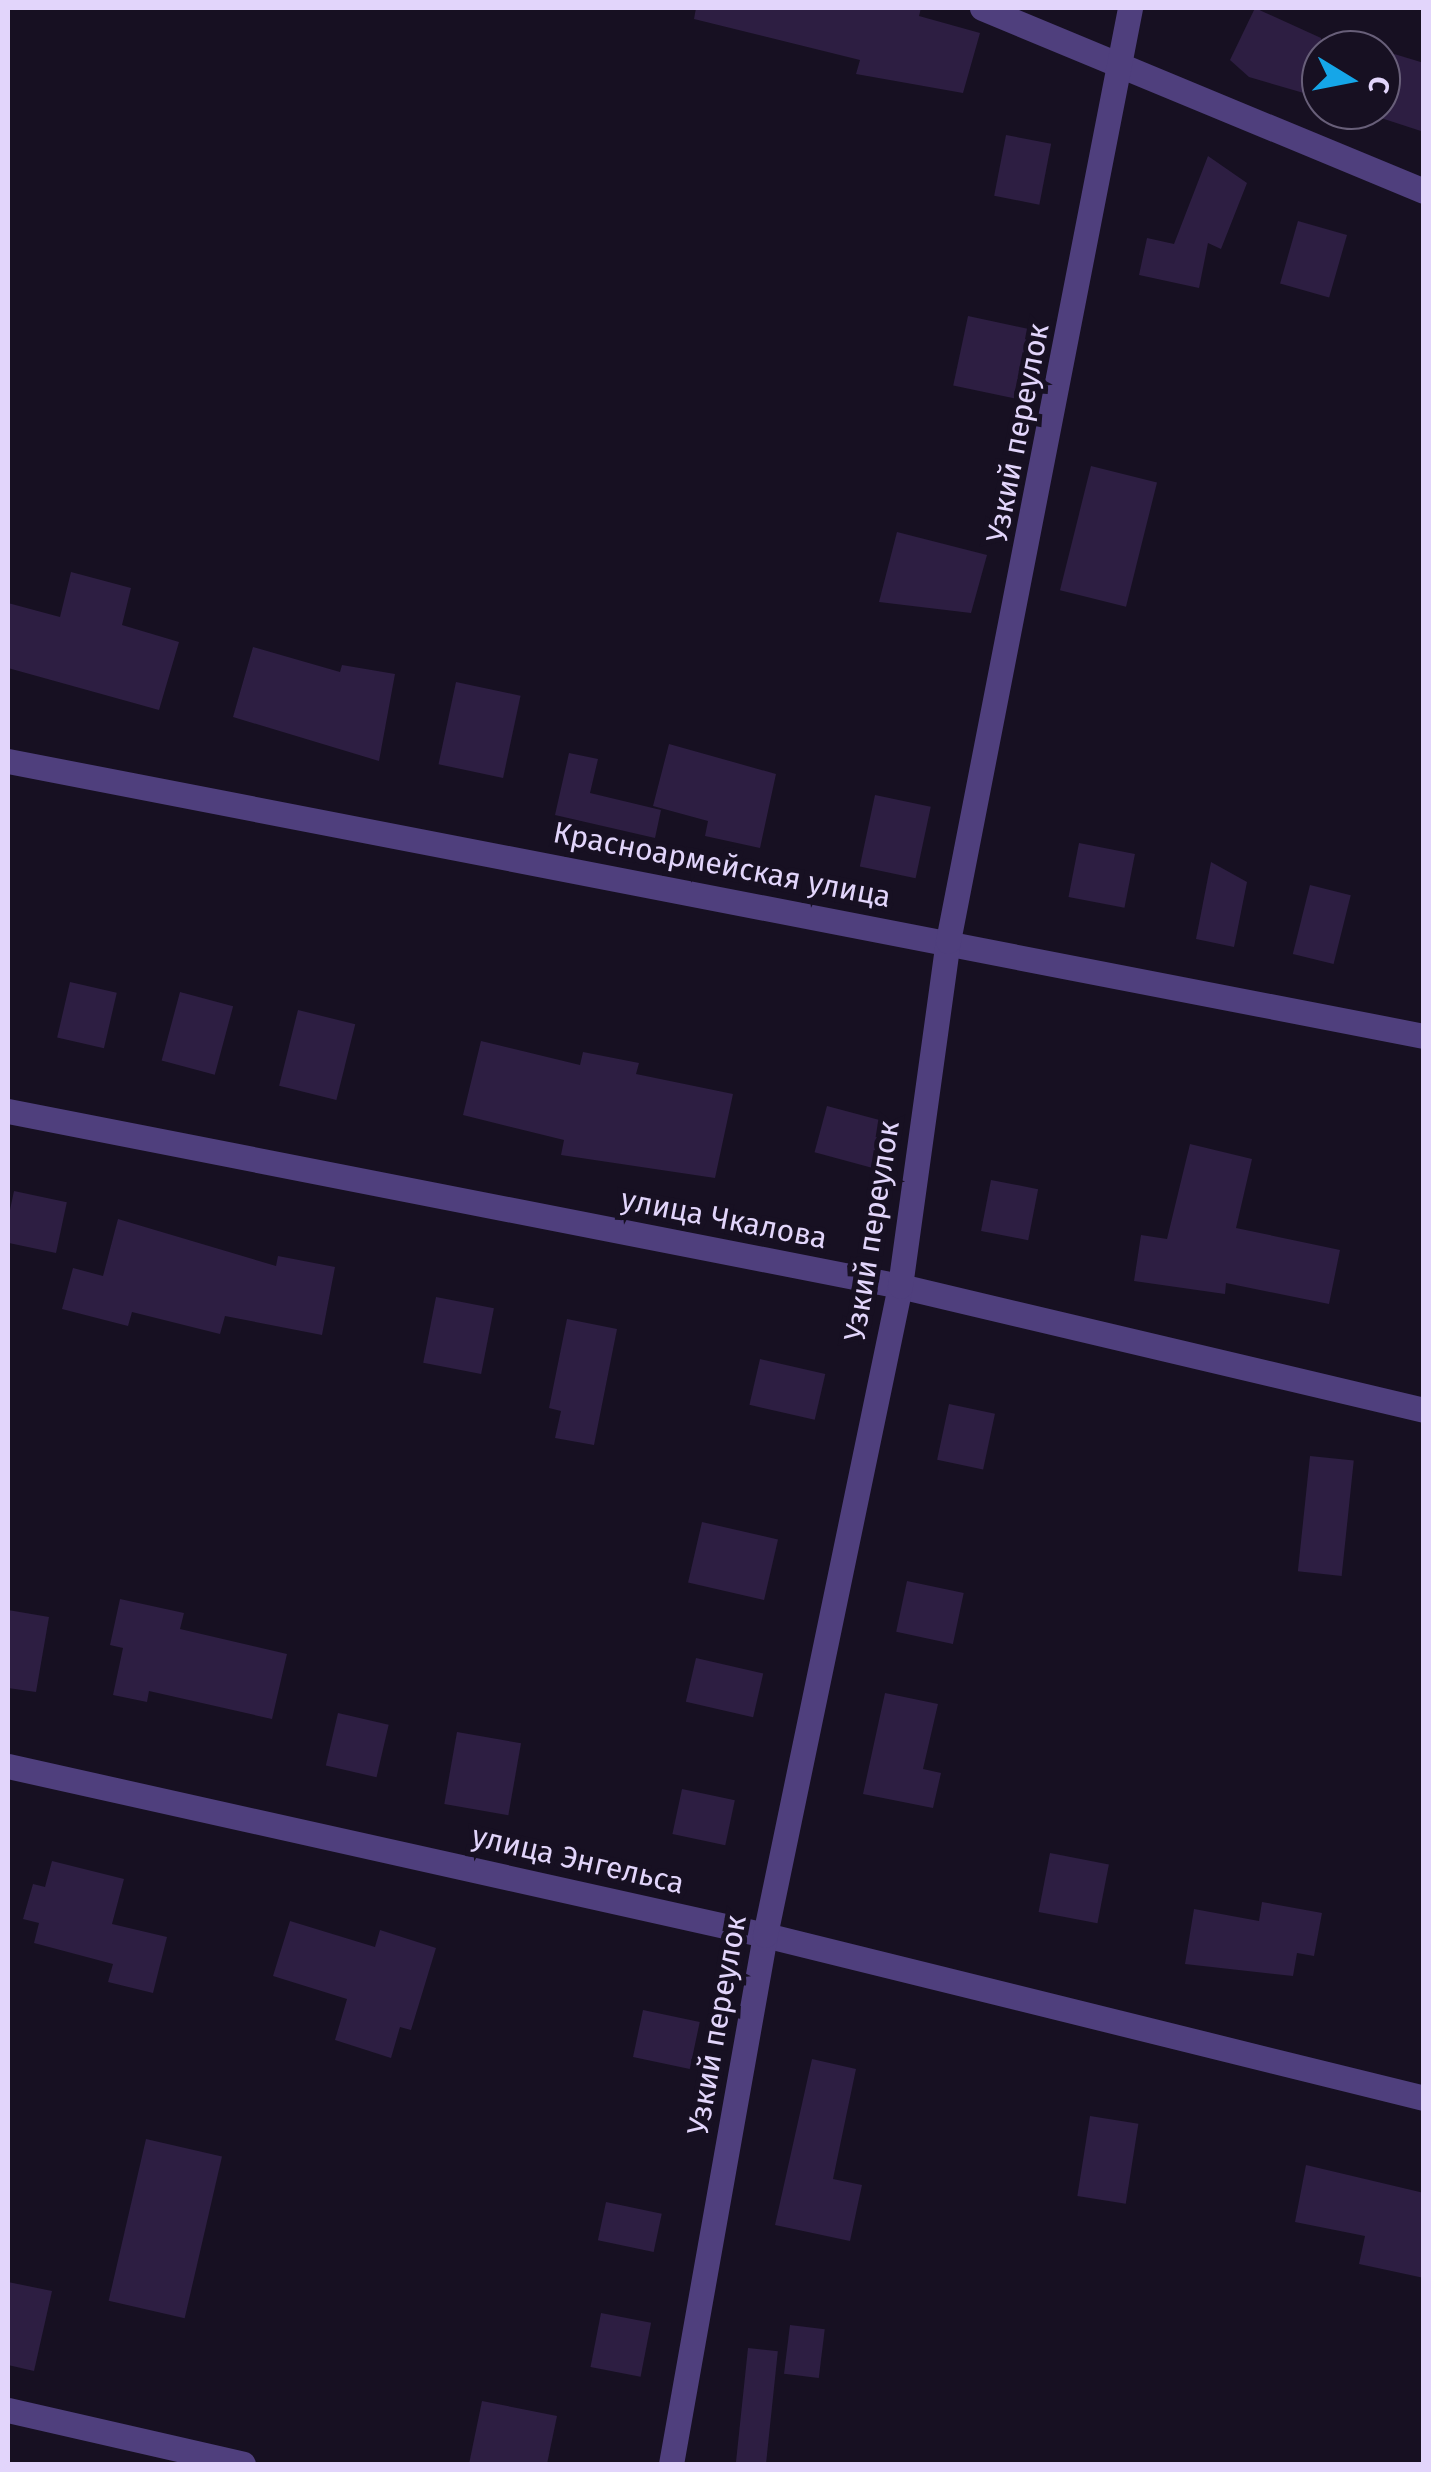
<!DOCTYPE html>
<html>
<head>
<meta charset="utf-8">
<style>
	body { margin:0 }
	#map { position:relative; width:1431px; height:2472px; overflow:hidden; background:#171022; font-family:"Fira Sans",sans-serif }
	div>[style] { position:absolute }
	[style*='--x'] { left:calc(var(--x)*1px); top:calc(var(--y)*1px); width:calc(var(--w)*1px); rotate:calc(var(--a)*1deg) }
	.building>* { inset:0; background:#2d1e42; transform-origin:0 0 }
	.minor>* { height:25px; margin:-12.5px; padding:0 12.5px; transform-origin:12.5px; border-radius:12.5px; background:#4f3f7d }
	span { translate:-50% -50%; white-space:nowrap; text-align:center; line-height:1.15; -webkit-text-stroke:10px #171022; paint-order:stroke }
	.street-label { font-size:30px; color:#e2d5fb }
	.frame { position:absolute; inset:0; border:10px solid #e2d5fb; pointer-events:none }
	.north { position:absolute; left:1301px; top:30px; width:100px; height:100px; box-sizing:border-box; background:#171022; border:2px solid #685f79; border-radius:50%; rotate:100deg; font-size:28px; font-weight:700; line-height:40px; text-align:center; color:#e2d5fb }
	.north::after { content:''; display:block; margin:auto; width:35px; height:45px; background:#15a6e8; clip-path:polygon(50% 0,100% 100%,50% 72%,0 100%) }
</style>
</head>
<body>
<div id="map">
	<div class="building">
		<div style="clip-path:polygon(696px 8px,921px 8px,919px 16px,980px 33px,963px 93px,856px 74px,860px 60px,694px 19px)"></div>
		<div style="clip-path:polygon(1255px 8px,1321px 38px,1321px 98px,1249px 77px,1230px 60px)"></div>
		<div style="clip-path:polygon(1381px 50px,1424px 63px,1424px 132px,1381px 118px)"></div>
		<div style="left:1006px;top:135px;width:46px;height:62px;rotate:11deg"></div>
		<div style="clip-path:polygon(1208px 156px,1247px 183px,1221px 249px,1208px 243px,1199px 288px,1139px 275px,1147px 238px,1174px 244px)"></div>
		<div style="left:1298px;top:221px;width:51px;height:65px;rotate:16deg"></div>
		<div style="left:968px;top:316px;width:62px;height:71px;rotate:12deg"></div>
		<div style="left:1091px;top:466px;width:68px;height:128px;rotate:14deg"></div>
		<div style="clip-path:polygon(897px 532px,987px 555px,971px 613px,879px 602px)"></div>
		<div style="clip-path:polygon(71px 572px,131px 588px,122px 625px,179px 642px,159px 710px,8px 668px,8px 603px,60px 617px)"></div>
		<div style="clip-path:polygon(253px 647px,340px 672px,342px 665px,395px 674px,379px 761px,233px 717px)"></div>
		<div style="left:456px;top:682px;width:66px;height:84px;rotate:12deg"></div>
		<div style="clip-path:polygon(669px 744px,776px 774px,760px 848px,705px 836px,708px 821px,653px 806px)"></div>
		<div style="clip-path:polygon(569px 753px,598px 759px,590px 793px,661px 810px,655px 838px,555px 815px)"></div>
		<div style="left:875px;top:795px;width:57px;height:73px;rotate:12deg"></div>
		<div style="left:1079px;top:843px;width:57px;height:55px;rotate:11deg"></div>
		<div style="clip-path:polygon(1211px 862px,1247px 882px,1234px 947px,1196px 939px)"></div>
		<div style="left:1310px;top:885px;width:42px;height:71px;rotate:14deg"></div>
		<div style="left:70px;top:982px;width:48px;height:57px;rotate:13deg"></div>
		<div style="left:180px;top:992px;width:55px;height:71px;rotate:15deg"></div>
		<div style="left:298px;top:1010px;width:59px;height:78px;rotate:14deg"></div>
		<div style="clip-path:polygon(481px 1041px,580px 1065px,583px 1052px,639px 1063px,636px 1074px,733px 1094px,715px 1178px,561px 1155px,564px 1140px,463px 1115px)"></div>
		<div style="left:827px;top:1106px;width:64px;height:48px;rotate:15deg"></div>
		<div style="clip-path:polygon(1190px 1144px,1252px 1159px,1236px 1228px,1340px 1250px,1329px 1304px,1226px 1283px,1225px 1294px,1134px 1281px,1141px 1235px,1167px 1239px)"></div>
		<div style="left:991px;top:1180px;width:48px;height:52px;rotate:11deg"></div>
		<div style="left:14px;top:1191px;width:54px;height:52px;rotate:12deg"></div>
		<div style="clip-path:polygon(118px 1219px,276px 1266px,278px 1256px,335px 1267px,322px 1335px,225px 1316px,220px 1334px,132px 1312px,128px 1326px,62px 1309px,73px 1268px,103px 1276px)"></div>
		<div style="left:436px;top:1297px;width:59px;height:67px;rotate:11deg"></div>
		<div style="clip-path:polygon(567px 1319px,617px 1329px,594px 1445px,555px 1438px,561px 1411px,549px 1408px)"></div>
		<div style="left:760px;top:1359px;width:67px;height:47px;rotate:13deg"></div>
		<div style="left:949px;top:1404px;width:47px;height:57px;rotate:12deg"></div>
		<div style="left:1310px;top:1456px;width:44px;height:116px;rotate:6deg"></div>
		<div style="left:702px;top:1522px;width:78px;height:62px;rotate:13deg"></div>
		<div style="left:907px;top:1581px;width:58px;height:52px;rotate:12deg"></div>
		<div style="clip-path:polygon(120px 1599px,184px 1613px,180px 1629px,287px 1654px,272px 1719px,149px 1691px,147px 1702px,113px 1695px,123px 1648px,110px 1645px)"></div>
		<div style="clip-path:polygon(8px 1610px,49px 1617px,36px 1692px,8px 1688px)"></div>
		<div style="left:696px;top:1658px;width:69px;height:45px;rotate:13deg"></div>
		<div style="clip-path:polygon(885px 1693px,938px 1704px,923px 1769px,941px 1773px,933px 1808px,863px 1794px)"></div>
		<div style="left:338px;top:1713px;width:52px;height:54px;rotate:13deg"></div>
		<div style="left:457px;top:1732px;width:65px;height:73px;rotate:10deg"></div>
		<div style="left:682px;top:1789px;width:54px;height:46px;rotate:12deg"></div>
		<div style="left:1050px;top:1853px;width:60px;height:60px;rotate:11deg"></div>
		<div style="clip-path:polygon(52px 1861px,124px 1879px,112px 1924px,167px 1937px,153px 1993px,108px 1982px,113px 1964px,34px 1943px,39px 1923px,23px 1919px,33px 1884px,45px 1887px)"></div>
		<div style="clip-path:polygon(1262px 1902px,1322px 1913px,1314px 1956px,1297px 1953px,1293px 1976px,1185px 1964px,1194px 1909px,1259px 1921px)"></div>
		<div style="clip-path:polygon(290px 1921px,375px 1947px,380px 1930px,436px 1948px,411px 2030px,400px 2027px,391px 2058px,335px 2040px,347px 1999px,273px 1976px)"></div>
		<div style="left:643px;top:2010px;width:58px;height:48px;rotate:12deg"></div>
		<div style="clip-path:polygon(812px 2059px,856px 2069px,833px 2179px,862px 2185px,850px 2241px,775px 2225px)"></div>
		<div style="left:1090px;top:2116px;width:49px;height:81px;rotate:9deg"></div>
		<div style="left:146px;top:2139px;width:78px;height:166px;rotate:13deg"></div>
		<div style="clip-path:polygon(1306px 2165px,1424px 2193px,1424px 2278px,1359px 2264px,1365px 2236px,1295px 2222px)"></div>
		<div style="left:606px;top:2202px;width:57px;height:39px;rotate:12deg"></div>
		<div style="clip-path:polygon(8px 2282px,52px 2291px,34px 2371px,8px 2365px)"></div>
		<div style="left:601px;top:2313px;width:51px;height:55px;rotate:11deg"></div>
		<div style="left:790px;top:2325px;width:35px;height:49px;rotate:7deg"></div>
		<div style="left:748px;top:2348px;width:30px;height:117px;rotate:6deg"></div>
		<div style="clip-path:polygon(482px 2401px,557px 2416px,547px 2464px,469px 2464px)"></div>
	</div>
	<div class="minor">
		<div style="--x:982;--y:8;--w:478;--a:22.5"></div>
		<div style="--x:8;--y:761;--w:1442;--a:10.99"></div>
		<div style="--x:8;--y:1111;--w:909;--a:11.1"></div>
		<div style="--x:900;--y:1286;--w:538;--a:13.31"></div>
		<div style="--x:8;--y:1766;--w:776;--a:12.58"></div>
		<div style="--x:765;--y:1935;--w:679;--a:13.89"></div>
		<div style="--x:8;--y:2410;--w:241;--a:12.9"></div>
		<div style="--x:671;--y:2464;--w:537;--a:-79.92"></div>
		<div style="--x:765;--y:1935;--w:663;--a:-78.25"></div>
		<div style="--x:900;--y:1286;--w:348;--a:-82.1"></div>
		<div style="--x:948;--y:941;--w:951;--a:-78.96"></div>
	</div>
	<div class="street-label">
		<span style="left:1018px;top:433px;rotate:-79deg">Узкий переулок</span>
		<span style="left:722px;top:865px;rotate:11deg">Красноармейская улица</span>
		<span style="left:724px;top:1219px;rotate:11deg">улица Чкалова</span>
		<span style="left:872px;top:1231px;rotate:-81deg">Узкий переулок</span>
		<span style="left:578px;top:1860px;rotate:13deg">улица Энгельса</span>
		<span style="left:717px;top:2025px;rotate:-80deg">Узкий переулок</span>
	</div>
	<div class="frame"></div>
	<div class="north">С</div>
</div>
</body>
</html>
